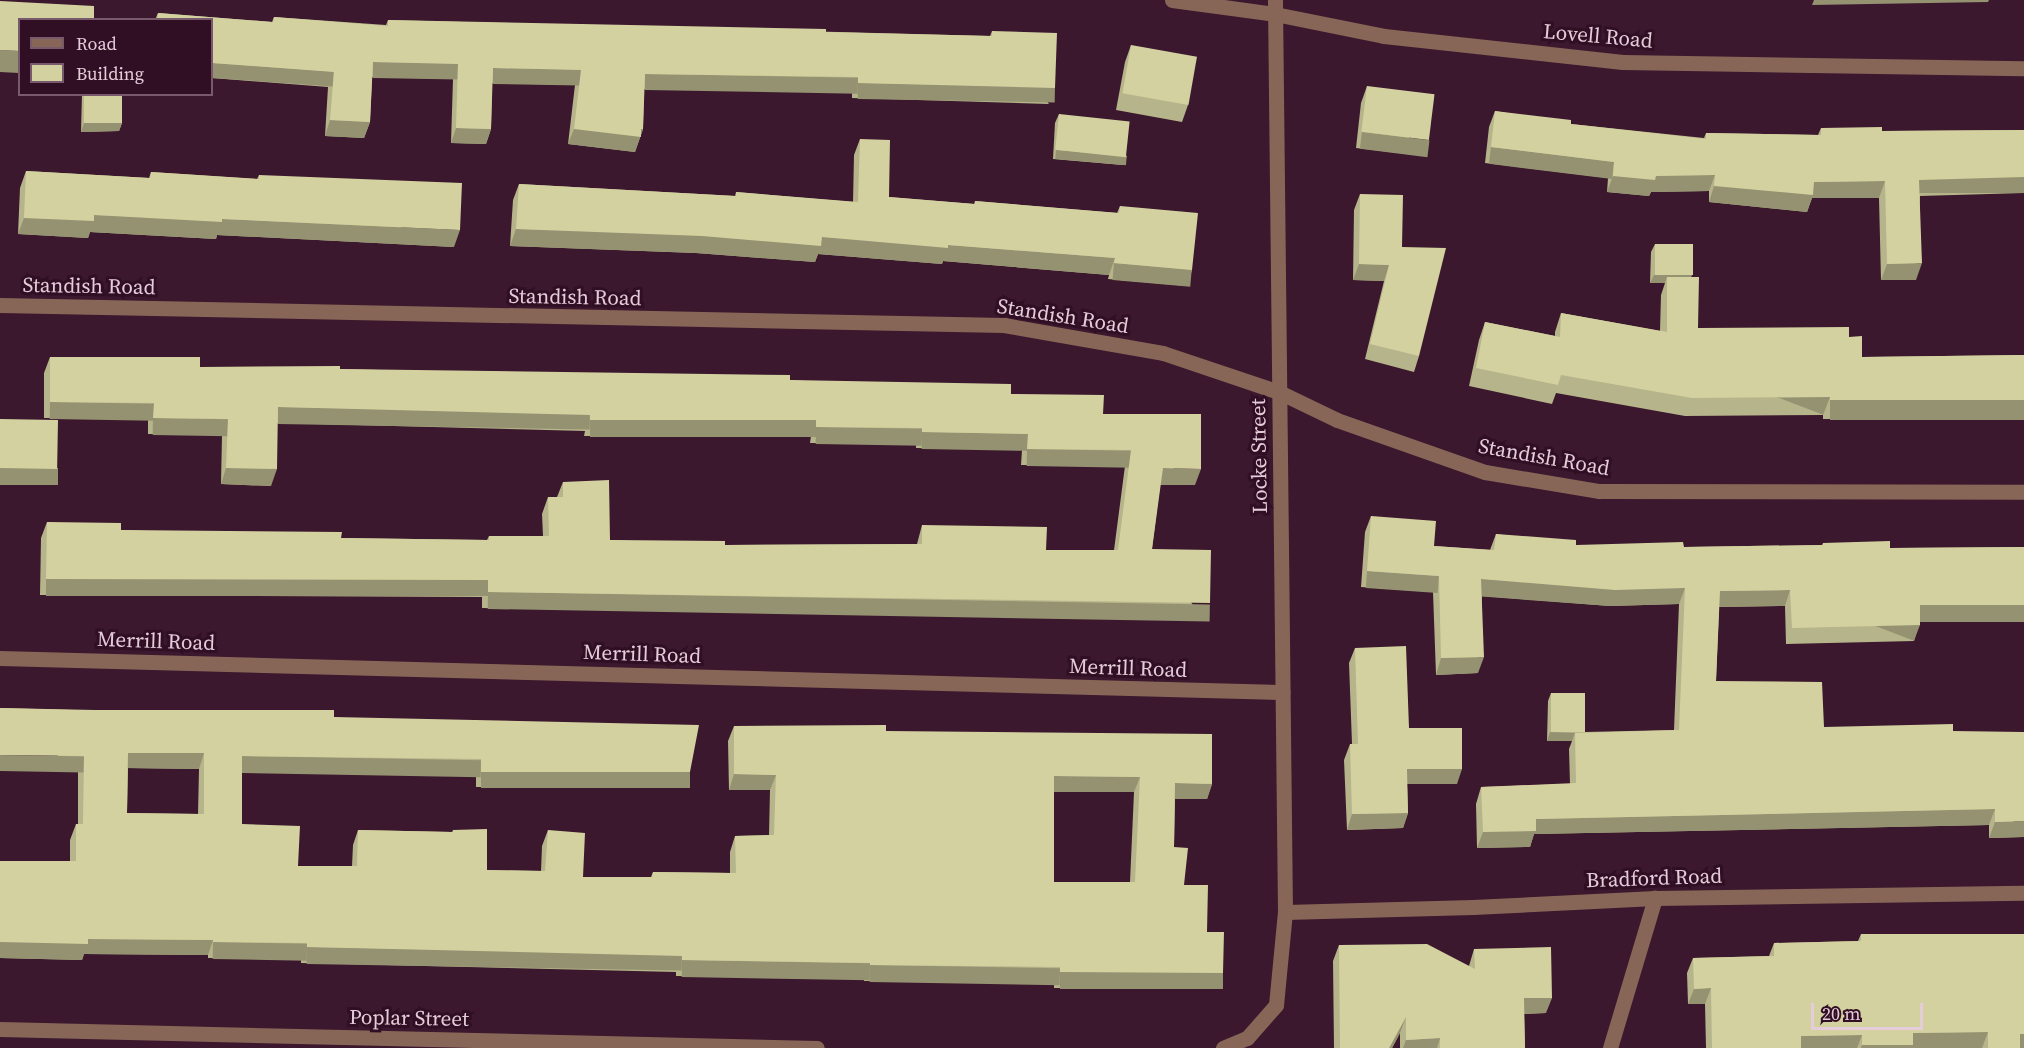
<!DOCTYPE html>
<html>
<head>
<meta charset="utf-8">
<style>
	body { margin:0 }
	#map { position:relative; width:2024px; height:1048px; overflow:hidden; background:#3b182d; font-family:"Source Serif 4",serif }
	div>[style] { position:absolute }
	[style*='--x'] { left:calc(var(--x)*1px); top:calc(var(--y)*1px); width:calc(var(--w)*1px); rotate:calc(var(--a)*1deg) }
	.minor>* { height:15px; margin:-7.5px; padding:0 7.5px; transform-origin:7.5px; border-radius:7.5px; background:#886657 }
	.wall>* { inset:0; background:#b6b48a }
	.shaded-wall>* { inset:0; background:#949271; transform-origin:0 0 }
	.building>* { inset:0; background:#d4d1a1; transform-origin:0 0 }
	span { translate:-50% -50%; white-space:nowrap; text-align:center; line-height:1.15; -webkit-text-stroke:6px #300e23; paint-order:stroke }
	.street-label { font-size:21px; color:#e4ccd9 }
	.legend { position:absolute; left:18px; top:18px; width:195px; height:78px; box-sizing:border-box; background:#300e23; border:2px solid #785a6c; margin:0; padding:8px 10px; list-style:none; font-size:18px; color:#e4ccd9 }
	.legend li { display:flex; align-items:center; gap:12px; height:30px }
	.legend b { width:30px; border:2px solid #785a6c }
	.scale { position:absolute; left:1811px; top:1003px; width:112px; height:27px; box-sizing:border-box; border:3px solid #e4ccd9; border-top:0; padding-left:8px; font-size:18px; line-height:21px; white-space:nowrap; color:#e4ccd9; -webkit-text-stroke:4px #300e23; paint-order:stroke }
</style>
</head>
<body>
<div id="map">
	<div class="minor">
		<div style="--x:1172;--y:0;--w:104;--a:7.7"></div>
		<div style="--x:1275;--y:14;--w:111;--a:11.4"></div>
		<div style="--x:1384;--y:36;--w:240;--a:6.2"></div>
		<div style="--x:1623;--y:62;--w:401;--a:0.9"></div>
		<div style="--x:0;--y:305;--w:1004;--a:1.14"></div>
		<div style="--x:1004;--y:325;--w:161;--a:10"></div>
		<div style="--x:1163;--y:353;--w:122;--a:18.6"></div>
		<div style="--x:1279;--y:392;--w:64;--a:25.8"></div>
		<div style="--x:1337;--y:420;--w:157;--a:19.4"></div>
		<div style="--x:1485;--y:472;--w:116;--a:9.5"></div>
		<div style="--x:1599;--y:491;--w:425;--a:0.1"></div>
		<div style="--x:0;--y:658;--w:1283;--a:1.52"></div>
		<div style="--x:1285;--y:912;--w:188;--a:-1.5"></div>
		<div style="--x:1473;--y:907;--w:182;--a:-2.8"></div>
		<div style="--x:1655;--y:898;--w:369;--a:-0.8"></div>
		<div style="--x:0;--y:1029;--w:817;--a:1.33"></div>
		<div style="--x:1223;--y:1048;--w:26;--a:-23"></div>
		<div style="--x:1247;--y:1038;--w:44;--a:-48.7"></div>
		<div style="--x:1276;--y:1005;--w:93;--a:-84.5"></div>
		<div style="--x:1285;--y:912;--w:912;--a:-90.63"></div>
		<div style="--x:1610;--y:1048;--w:157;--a:-73.3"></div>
	</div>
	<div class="wall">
		<div style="clip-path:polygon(158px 13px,272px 22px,274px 17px,386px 25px,388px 20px,990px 36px,992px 31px,1049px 104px,852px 98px,852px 92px,644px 89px,643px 129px,635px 152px,568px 144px,575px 85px,492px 83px,491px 129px,486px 144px,451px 143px,453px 79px,372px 77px,370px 122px,364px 138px,325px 136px,328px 87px,212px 78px,212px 20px,155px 20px)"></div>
		<div style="clip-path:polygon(1131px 45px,1188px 105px,1182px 122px,1116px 110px,1125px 62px)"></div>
		<div style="clip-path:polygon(1367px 86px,1424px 156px,1356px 148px,1361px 103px)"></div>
		<div style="clip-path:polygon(82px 94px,122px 94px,122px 123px,119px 131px,81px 132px)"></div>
		<div style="clip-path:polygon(1495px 111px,1571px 124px,1704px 138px,1706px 133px,1818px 135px,1821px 128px,1882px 131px,2024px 130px,2024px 193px,1920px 196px,1916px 280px,1881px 280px,1879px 198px,1812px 198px,1807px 212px,1709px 202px,1709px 191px,1651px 192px,1649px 196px,1607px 192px,1608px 178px,1485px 163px,1489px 127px)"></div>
		<div style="clip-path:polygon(1059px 114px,1127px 156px,1123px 165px,1053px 159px,1055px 123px)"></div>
		<div style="clip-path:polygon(860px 139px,889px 197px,974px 204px,975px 201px,1117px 213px,1120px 206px,1192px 270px,1187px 286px,1108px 279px,1109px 275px,943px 261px,942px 264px,818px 254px,815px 262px,696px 253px,510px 246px,513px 200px,519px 184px,735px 196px,736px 192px,853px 202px,854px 155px)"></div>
		<div style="clip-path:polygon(26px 171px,149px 178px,151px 172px,257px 179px,259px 175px,454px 247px,217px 235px,216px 239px,90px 232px,88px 238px,18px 234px,20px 188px)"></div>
		<div style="clip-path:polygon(1360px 194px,1402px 247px,1419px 356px,1414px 372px,1365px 359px,1384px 281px,1353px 280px,1354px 210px)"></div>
		<div style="clip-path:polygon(1655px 244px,1691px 277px,1698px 328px,1849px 337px,1862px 357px,2024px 355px,2024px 418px,1823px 419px,1823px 415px,1685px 416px,1556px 393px,1552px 404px,1469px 386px,1479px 340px,1485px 322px,1555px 336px,1555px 332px,1561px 313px,1660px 331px,1661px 295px,1665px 283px,1650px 283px,1651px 252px)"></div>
		<div style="clip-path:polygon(50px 357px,200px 367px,340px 369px,790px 380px,1011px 394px,1103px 414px,1195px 485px,1160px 485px,1152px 549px,1204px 620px,482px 608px,482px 597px,40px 595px,41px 538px,47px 522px,121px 530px,341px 538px,487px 540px,489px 536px,543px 536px,542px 514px,548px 497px,557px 497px,563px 482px,610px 540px,725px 545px,917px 544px,922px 525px,1046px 550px,1114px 550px,1125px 466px,1021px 465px,1022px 450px,916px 448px,916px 444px,810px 443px,811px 436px,584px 436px,585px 431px,277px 423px,271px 486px,221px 484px,222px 435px,148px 434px,148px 419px,44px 418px,44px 373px)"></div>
		<div style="clip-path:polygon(1371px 516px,1434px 546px,1490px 550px,1496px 534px,1576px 545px,1684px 547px,1822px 545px,1823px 543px,1890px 548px,2024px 547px,2024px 621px,1920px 621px,1914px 641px,1786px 644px,1785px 606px,1719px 607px,1716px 681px,1824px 727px,1953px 731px,2024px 837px,1989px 838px,1989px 825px,1534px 834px,1530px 847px,1477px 848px,1476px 804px,1481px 787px,1570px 784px,1569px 749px,1572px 741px,1547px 741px,1548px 701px,1551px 693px,1584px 732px,1674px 730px,1679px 604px,1610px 606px,1482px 596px,1478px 673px,1436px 675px,1433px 592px,1361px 587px,1365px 532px)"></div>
		<div style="clip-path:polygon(1355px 648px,1409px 728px,1457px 784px,1407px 784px,1408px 813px,1403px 828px,1347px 830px,1344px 760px,1350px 744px,1352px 744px,1349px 663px)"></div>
		<div style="clip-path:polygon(evenodd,0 708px,334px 717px,690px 772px,685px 788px,476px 787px,476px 774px,242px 772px,242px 824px,298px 866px,352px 866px,353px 845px,358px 830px,452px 832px,453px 830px,487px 870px,541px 871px,542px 846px,548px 830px,583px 877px,651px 877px,653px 872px,730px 873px,730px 852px,735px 836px,769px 835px,770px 790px,729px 790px,728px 741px,734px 726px,886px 731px,1212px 784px,1207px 799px,1175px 799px,1174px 847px,1184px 885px,1207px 932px,1218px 989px,1054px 988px,1054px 983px,864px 981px,864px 978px,676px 976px,676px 972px,301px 963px,301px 959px,208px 958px,208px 955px,84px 954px,82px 960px,0 958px,0 861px,70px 861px,70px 840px,76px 824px,78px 824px,78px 772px,0 708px,128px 768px,199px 769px,198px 814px,127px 813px,128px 768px,0 708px,1054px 792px,1134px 792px,1130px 882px,1054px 882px,1054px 792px)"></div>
		<div style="clip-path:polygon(1861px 934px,2024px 1048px,1706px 1048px,1705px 1004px,1688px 1004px,1687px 973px,1693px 958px,1769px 956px,1774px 943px,1858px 941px)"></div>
		<div style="clip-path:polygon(1339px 945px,1469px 966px,1474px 949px,1546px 1013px,1524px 1014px,1525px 1048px,1400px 1048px,1400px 1033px,1392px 1048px,1334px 1048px,1333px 961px)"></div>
	</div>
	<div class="shaded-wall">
		<div style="clip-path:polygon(1814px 0,1989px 0,1988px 2px,1812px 5px)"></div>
		<div style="left:0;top:50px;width:20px;height:22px;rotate:3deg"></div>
		<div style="left:373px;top:62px;width:85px;height:16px;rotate:1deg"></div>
		<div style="left:212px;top:63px;width:122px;height:15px;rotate:4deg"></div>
		<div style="left:493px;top:68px;width:88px;height:16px;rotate:1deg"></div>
		<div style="left:645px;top:74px;width:213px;height:16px;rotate:1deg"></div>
		<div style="left:858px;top:83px;width:197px;height:16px;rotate:1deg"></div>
		<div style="clip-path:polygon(330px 120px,370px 122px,364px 138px,325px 136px)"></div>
		<div style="clip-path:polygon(84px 123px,122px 123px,119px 131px,81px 132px)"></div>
		<div style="clip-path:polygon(456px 128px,491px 129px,486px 144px,451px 143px)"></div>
		<div style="clip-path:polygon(574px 129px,643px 129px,635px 152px,568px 144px)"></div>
		<div style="left:1362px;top:132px;width:68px;height:17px;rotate:7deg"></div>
		<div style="left:1491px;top:147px;width:124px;height:17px;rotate:7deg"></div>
		<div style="left:1056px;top:150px;width:71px;height:9px;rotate:5deg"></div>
		<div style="clip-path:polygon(1715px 175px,1709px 191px,1651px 192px,1649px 196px,1607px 192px,1613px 176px)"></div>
		<div style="left:2024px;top:177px;width:16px;height:105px;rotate:90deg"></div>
		<div style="clip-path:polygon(1885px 181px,1879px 198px,1812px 198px,1807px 212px,1709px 202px,1714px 186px,1814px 182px)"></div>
		<div style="clip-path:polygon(94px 215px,222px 219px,460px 230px,454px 247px,217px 235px,216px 239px,90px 232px,88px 238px,18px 234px,24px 218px)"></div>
		<div style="clip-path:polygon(516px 229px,822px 237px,948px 245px,1115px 258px,1109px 275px,943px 261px,942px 264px,818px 254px,815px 262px,696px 253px,510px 246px)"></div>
		<div style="left:1114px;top:263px;width:78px;height:17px;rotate:5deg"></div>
		<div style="clip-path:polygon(1922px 263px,1916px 280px,1881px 280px,1887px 264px)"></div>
		<div style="clip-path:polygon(1359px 264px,1389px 265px,1384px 281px,1353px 280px)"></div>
		<div style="clip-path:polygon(1654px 275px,1692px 275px,1689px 284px,1667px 277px,1665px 283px,1650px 283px)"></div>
		<div style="left:1830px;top:397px;width:19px;height:138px;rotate:111deg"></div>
		<div style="left:1830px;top:400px;width:194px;height:20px"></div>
		<div style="left:50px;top:402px;width:104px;height:17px;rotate:1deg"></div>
		<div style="left:278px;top:407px;width:312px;height:17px;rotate:1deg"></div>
		<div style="left:153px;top:418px;width:75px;height:17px;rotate:1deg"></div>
		<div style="left:590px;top:420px;width:226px;height:17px"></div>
		<div style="left:816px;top:427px;width:106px;height:17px;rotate:1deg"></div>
		<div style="left:922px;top:432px;width:106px;height:17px;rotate:1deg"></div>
		<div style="left:1027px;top:449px;width:104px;height:17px;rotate:1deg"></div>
		<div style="left:0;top:468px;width:58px;height:17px"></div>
		<div style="clip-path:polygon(226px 468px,277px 469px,271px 486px,221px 484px)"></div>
		<div style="clip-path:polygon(1163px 468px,1201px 469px,1195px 485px,1157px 485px)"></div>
		<div style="left:1367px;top:571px;width:72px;height:17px;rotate:4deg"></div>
		<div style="left:46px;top:579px;width:442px;height:17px"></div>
		<div style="clip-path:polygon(1481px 579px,1685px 588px,1679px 604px,1610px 606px,1475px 596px)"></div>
		<div style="clip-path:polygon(1790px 590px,1785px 606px,1714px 607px,1720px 591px)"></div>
		<div style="left:488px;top:592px;width:722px;height:17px;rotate:1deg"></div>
		<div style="left:1920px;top:605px;width:104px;height:17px"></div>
		<div style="left:1920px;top:625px;width:17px;height:128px;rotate:111deg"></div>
		<div style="clip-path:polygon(1484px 657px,1478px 673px,1436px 675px,1441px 658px)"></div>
		<div style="clip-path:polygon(1550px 732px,1575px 733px,1572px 741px,1547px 741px)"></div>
		<div style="clip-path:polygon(128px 753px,204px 753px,199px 769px,122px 768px)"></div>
		<div style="left:0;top:755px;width:84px;height:16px;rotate:1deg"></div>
		<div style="left:242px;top:756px;width:239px;height:17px;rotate:1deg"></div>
		<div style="clip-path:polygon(1407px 769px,1462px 769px,1457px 784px,1401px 784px)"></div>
		<div style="left:481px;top:772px;width:209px;height:16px"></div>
		<div style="clip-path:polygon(734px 774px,776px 775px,770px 790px,729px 790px)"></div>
		<div style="clip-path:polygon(1054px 776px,1140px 777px,1134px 792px,1048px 792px)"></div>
		<div style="clip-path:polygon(1175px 783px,1212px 784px,1207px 799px,1169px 799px)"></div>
		<div style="clip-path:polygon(1995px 809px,1989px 825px,1534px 834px,1530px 847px,1477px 848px,1483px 832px,1536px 819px)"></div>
		<div style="clip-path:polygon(1408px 813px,1403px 828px,1347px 830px,1352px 814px)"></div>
		<div style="clip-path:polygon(2024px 821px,2024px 837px,1989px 838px,1995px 822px)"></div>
		<div style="clip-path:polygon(88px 939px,213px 940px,208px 955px,84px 954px,82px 960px,0 958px,0 942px)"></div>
		<div style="left:213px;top:942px;width:94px;height:17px;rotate:1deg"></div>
		<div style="left:307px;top:947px;width:375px;height:17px;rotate:1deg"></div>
		<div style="left:682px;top:960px;width:188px;height:17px;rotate:1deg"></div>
		<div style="left:870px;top:965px;width:190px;height:17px;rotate:1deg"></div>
		<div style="left:1060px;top:972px;width:163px;height:17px"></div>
		<div style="clip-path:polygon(1711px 988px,1705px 1004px,1688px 1004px,1694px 989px)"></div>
		<div style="clip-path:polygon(1524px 998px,1552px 998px,1546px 1013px,1518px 1014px)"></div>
		<div style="clip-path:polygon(1406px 1017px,1400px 1033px,1392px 1048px,1389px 1048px)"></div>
		<div style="clip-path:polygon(1988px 1032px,1982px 1048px,1861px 1048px,1862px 1045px,1913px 1033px)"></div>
		<div style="clip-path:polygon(2020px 1034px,2024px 1034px,2024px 1048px,2015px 1048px)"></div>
		<div style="clip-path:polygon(1862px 1035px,1857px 1048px,1797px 1048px,1801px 1036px)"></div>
		<div style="clip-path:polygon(1440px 1038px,1437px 1048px,1403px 1048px,1406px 1040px)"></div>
	</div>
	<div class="building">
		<div style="clip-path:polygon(0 1px,94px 6px,94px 20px,20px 20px,20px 51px,0 50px)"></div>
		<div style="clip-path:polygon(158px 13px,273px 22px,274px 17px,388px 26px,388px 20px,826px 29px,826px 32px,992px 36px,992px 31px,1057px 33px,1055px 88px,858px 83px,858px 77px,645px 74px,643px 129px,641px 129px,641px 137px,574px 129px,581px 70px,493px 68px,491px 129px,456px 128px,458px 64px,373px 62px,370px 122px,330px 120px,334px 72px,212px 63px,212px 20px,157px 20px)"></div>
		<div style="left:1131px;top:45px;width:67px;height:49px;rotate:10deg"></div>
		<div style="left:1367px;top:86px;width:68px;height:46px;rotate:7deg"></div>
		<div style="left:84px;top:94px;width:38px;height:29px"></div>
		<div style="clip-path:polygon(1495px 111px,1571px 120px,1571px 124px,1706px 139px,1706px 133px,1821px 135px,1821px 128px,1882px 127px,1882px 131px,2024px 130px,2024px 177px,1919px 180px,1922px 263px,1887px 264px,1885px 181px,1814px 182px,1813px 195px,1714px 186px,1715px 175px,1656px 176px,1655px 180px,1613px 176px,1614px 162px,1491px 147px)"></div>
		<div style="left:1059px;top:114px;width:71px;height:36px;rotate:6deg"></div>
		<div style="clip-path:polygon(860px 139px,890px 140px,889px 197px,975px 204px,975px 201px,1119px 213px,1120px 206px,1198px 213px,1192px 270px,1114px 263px,1115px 258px,948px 245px,948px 248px,822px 237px,821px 246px,702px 236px,516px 229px,519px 184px,736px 196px,736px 192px,858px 202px)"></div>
		<div style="clip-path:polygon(26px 171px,150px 178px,151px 172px,259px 179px,259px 175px,462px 183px,460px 230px,222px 219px,222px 222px,94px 215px,94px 221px,24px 218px)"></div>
		<div style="clip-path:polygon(1360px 194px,1403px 195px,1402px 247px,1446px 248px,1419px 356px,1370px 344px,1389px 265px,1359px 264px)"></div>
		<div style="left:1655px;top:244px;width:38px;height:31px"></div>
		<div style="clip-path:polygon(1667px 277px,1699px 277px,1698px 328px,1849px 327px,1849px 337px,1862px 336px,1862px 357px,2024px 355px,2024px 400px,1830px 400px,1830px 397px,1692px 398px,1561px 375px,1558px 385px,1476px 368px,1485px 322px,1560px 337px,1561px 313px,1667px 332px)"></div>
		<div style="clip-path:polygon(50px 357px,200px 357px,200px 367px,340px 366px,340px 369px,790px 375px,790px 380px,1011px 384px,1011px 394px,1104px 395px,1103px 414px,1201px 414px,1201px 469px,1163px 468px,1152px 549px,1211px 550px,1210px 603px,488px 592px,488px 580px,46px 579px,47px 522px,121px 523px,121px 530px,342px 532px,341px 538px,489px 540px,489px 536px,549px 536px,548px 497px,563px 497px,563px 482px,609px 480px,610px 540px,725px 541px,725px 545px,922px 544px,922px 525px,1047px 527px,1046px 550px,1118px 550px,1131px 450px,1027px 449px,1028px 434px,922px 432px,922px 428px,816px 427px,816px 420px,590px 420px,590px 415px,278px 407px,277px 469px,226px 468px,228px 419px,153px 418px,154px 403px,50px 402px)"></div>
		<div style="left:0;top:419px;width:58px;height:49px;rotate:1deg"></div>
		<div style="clip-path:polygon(1371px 516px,1436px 521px,1434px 546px,1494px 550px,1496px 534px,1576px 540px,1576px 545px,1683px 542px,1684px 547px,1823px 545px,1823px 543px,1890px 541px,1890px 548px,2024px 547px,2024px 605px,1920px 605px,1920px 625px,1792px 628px,1790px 590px,1720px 591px,1716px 681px,1822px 682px,1824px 727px,1953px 724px,1953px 731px,2024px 732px,2024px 821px,1995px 822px,1995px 809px,1536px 819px,1536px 831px,1483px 832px,1481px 787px,1576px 783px,1575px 733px,1679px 730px,1685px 588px,1615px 590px,1481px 579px,1484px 657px,1441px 658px,1439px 576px,1367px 571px)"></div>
		<div style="clip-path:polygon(1406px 646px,1409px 728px,1462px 728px,1462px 769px,1407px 769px,1408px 813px,1352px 814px,1350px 744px,1358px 744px,1355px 648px)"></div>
		<div style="left:1551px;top:693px;width:34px;height:39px"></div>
		<div style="clip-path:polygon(evenodd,0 708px,95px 710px,334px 710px,334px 717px,699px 725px,690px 772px,481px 772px,481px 759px,242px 756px,242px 824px,300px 826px,298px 866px,357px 866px,358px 830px,453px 832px,453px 830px,487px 829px,487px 870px,545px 871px,548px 830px,585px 833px,583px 877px,652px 877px,653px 872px,736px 873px,735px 836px,774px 835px,776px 775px,734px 774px,734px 726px,886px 725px,886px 731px,1212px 734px,1212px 784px,1175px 783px,1174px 847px,1188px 848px,1184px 885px,1208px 885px,1207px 932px,1224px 932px,1223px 973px,1060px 972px,1060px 967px,870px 965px,870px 963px,682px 960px,682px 956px,307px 947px,307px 943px,213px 942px,213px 940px,88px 939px,88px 944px,0 942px,0 861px,76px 861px,76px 824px,83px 824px,84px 756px,0 755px,0 708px,128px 753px,204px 753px,204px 814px,127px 813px,128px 753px,0 708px,1054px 776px,1140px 777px,1135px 882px,1054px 882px,1054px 776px)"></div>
		<div style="clip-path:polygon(1861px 934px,2024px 934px,2024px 1034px,2020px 1034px,2020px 1048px,1988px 1048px,1988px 1032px,1913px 1033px,1913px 1045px,1862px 1045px,1862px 1035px,1801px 1036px,1801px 1048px,1712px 1048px,1711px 988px,1694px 989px,1693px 958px,1774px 956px,1774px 943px,1861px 941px)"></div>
		<div style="clip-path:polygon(1427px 944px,1475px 969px,1474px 949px,1551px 947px,1552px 998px,1524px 998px,1525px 1048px,1440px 1048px,1440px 1038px,1406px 1040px,1406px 1017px,1389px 1048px,1340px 1048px,1339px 945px)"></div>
	</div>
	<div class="street-label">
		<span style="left:1598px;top:36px;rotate:5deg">Lovell Road</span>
		<span style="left:89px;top:286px;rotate:1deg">Standish Road</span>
		<span style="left:575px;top:297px;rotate:1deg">Standish Road</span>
		<span style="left:1063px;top:316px;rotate:9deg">Standish Road</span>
		<span style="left:1259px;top:456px;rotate:-91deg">Locke Street</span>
		<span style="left:1544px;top:457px;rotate:10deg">Standish Road</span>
		<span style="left:156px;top:641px;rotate:2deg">Merrill Road</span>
		<span style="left:642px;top:654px;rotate:2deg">Merrill Road</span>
		<span style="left:1128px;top:668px;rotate:2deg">Merrill Road</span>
		<span style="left:1654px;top:878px;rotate:-2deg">Bradford Road</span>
		<span style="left:409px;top:1018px;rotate:1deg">Poplar Street</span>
	</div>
	<ul class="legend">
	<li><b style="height:8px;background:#886657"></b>Road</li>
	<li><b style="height:16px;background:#d4d1a1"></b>Building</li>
	</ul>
	<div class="scale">20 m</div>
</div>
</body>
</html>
